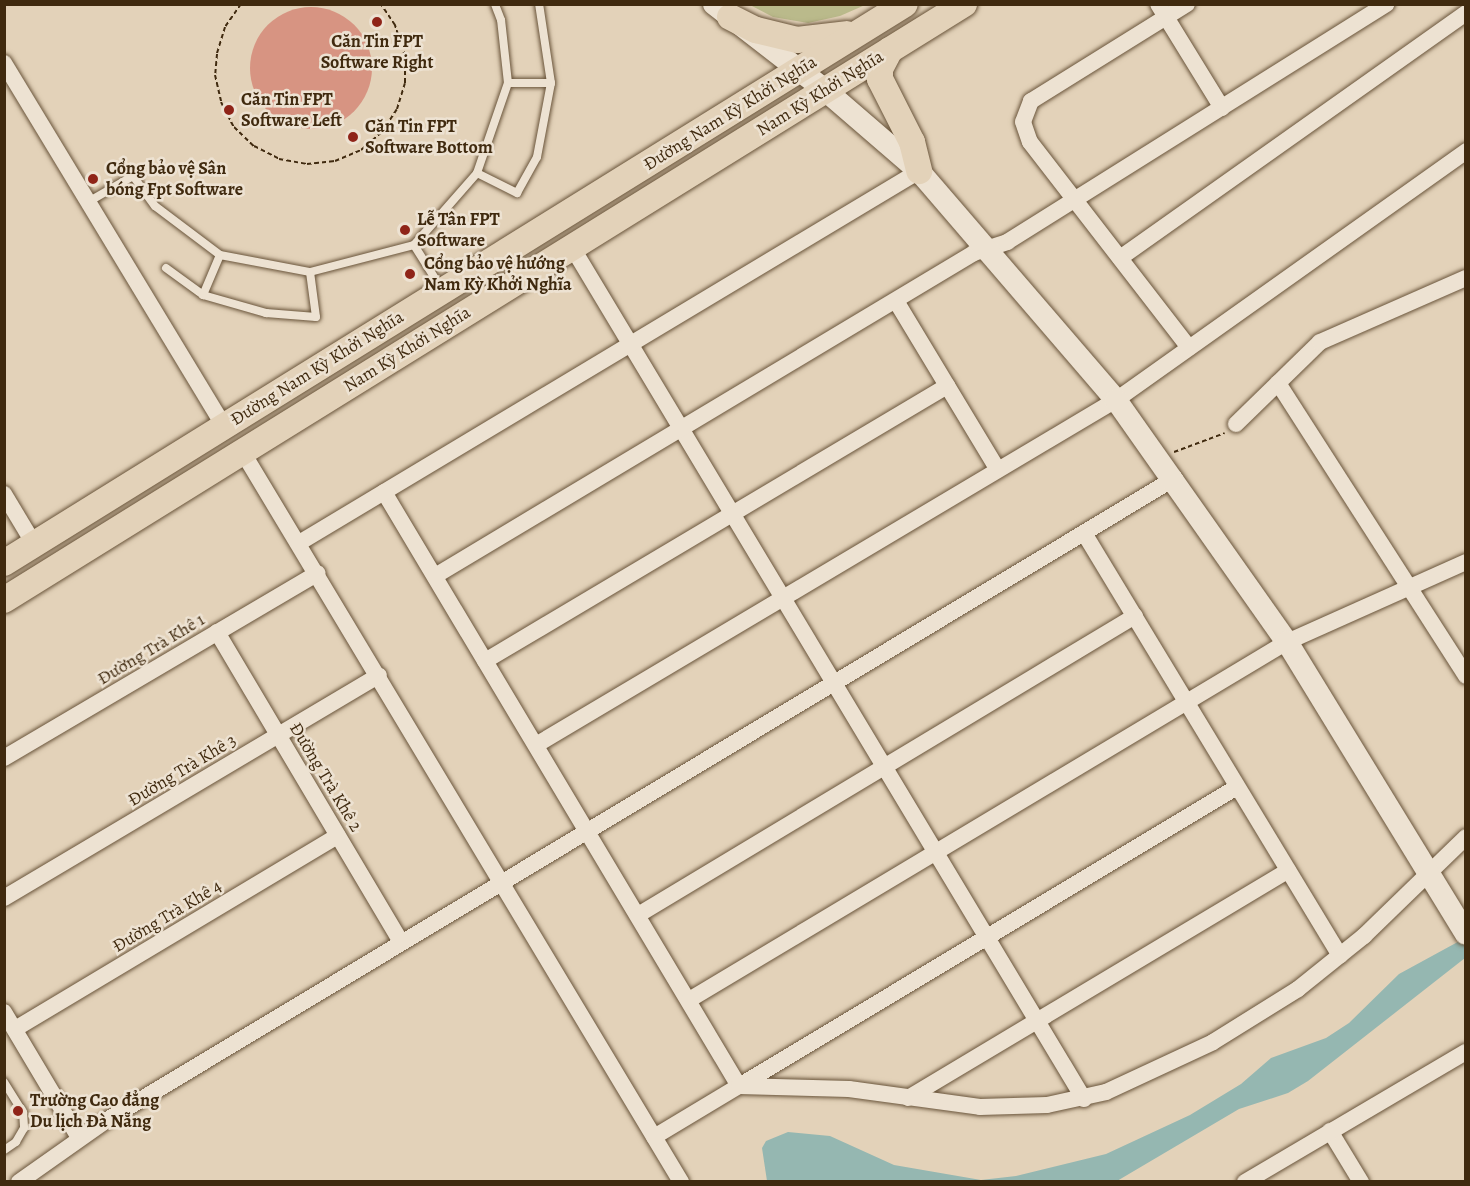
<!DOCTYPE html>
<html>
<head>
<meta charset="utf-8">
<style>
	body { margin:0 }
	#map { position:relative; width:1470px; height:1186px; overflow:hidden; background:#e3d2b9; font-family:Alegreya,serif }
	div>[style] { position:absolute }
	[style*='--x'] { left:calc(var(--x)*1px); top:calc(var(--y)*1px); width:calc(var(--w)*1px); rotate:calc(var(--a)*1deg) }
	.green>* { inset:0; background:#baba8b }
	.water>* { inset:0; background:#95b7b1 }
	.building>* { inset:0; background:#d79482 }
	.round { border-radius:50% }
	.path>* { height:2px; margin-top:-1px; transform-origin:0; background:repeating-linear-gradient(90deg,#402a0f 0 4.5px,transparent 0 7.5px) }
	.roads { filter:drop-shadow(0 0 2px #69543a) drop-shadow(0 0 2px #69543a) }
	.lane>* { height:8px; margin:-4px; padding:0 4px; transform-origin:4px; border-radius:4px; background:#ede2d2 }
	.street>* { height:16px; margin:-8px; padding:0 8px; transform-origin:8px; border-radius:8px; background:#ede2d2 }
	.secondary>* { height:22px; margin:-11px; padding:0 11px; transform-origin:11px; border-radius:11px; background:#ede2d2 }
	.primary>* { height:26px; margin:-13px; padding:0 13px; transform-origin:13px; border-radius:13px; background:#e3d2b9 }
	.dots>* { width:16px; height:16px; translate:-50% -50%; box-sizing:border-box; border:3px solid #ede2d2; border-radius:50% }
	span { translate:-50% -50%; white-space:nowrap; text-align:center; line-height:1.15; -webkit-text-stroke:5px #ede2d2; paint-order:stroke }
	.poi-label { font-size:18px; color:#402a0f; font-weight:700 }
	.left { translate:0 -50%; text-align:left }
	.street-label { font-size:18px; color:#402a0f }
	.frame { position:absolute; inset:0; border:6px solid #402a0f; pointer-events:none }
</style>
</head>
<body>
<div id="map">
	<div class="green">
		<div style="clip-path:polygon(750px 5px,750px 4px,865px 5px,840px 16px,808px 23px,773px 17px)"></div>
	</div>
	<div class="water">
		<div style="clip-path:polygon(1465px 938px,1465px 958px,1308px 1081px,1288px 1093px,1239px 1109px,1117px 1181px,767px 1181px,762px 1148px,766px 1141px,788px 1132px,830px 1136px,894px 1165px,981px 1180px,1016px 1176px,1106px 1154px,1190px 1115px,1241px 1084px,1271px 1058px,1326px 1038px,1349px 1023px,1399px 974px)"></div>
	</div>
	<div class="building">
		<div class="round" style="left:250px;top:7px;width:122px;height:122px"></div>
	</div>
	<div class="path">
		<div style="--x:241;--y:4;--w:28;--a:125"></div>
		<div style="--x:225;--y:27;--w:28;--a:107"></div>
		<div style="--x:217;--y:54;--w:21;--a:95"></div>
		<div style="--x:215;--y:75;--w:28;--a:77"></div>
		<div style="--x:221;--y:102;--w:28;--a:63"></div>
		<div style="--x:234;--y:127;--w:28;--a:44"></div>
		<div style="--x:254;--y:146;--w:28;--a:27"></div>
		<div style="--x:279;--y:159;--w:28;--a:10"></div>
		<div style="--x:307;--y:164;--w:28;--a:-6"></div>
		<div style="--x:335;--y:161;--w:28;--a:-23"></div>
		<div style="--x:361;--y:150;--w:28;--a:-41"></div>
		<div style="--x:382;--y:132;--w:27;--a:-57"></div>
		<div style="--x:397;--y:109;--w:27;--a:-73"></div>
		<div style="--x:405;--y:83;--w:27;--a:-90"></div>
		<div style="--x:405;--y:56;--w:33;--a:-108"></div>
		<div style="--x:395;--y:25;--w:25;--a:-124"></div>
		<div style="--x:1174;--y:452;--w:54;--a:-20.4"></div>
	</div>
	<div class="roads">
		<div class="lane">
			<div style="--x:508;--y:83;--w:43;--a:0"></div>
			<div style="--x:551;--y:83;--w:80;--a:-98.6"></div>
			<div style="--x:477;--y:173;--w:45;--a:26.6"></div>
			<div style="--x:517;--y:193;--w:41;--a:-60.9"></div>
			<div style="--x:537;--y:157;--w:75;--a:-79.3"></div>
			<div style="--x:88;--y:202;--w:52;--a:-30"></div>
			<div style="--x:133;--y:176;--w:37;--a:54"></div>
			<div style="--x:155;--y:206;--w:81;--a:37"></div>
			<div style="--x:220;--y:255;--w:92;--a:10.7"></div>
			<div style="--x:310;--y:272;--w:107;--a:-14.6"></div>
			<div style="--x:414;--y:245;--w:96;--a:-48.8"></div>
			<div style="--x:477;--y:173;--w:95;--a:-71"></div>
			<div style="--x:508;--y:83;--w:63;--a:-96.3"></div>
			<div style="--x:501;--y:20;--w:17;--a:-111"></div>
			<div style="--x:414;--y:245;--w:51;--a:57.9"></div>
			<div style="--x:166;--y:268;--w:46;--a:36.1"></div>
			<div style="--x:203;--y:295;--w:43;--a:-67"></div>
			<div style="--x:203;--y:295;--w:66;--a:15.9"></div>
			<div style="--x:266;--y:313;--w:50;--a:4.6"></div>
			<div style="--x:316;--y:317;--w:45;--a:-97.6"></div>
			<div style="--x:4;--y:1082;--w:36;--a:58"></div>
			<div style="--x:23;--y:1112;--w:16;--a:86"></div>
			<div style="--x:24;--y:1128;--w:16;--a:120"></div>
			<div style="--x:16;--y:1142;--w:14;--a:146"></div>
		</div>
		<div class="street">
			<div style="--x:1158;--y:4;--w:122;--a:58.4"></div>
			<div style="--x:1187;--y:4;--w:184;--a:148.1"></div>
			<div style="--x:1031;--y:101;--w:22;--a:111"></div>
			<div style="--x:1023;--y:122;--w:21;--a:71"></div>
			<div style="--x:1030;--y:142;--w:260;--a:52.3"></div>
			<div style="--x:4;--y:63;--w:424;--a:58.8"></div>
			<div style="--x:572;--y:247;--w:994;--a:59"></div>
			<div style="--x:1120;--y:258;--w:424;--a:-35.3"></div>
			<div style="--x:896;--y:301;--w:197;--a:58.9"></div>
			<div style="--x:1278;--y:383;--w:348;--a:57.3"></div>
			<div style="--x:1236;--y:424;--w:117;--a:-44.3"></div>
			<div style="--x:1320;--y:342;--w:159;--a:-23.7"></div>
			<div style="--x:242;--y:451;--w:853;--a:59.01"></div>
			<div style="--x:384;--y:492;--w:692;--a:59.14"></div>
			<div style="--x:739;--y:1086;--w:581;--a:-30.98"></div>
			<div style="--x:4;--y:494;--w:58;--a:59"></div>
			<div style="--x:1084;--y:533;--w:494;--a:58.8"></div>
			<div style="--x:299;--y:543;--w:723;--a:-30.96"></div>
			<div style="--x:435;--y:576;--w:628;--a:-30.93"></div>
			<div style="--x:974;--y:253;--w:35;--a:-18"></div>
			<div style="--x:1007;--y:242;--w:448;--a:-32.1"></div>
			<div style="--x:217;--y:632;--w:360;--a:59.3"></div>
			<div style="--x:485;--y:661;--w:538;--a:-30.76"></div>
			<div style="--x:536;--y:745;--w:675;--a:-30.75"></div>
			<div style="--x:1116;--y:400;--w:430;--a:-35.4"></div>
			<div style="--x:4;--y:758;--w:364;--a:-30.5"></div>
			<div style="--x:4;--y:898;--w:436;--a:-30.7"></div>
			<div style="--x:638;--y:915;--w:580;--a:-31.03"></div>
			<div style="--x:689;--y:1000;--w:697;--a:-30.91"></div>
			<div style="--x:1287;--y:642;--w:196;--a:-24.1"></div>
			<div style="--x:4;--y:1012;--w:147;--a:59.2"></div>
			<div style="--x:15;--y:1029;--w:376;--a:-30.9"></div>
			<div style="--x:908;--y:1098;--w:443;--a:-30.9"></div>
			<div style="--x:1330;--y:1131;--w:60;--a:58.7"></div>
			<div style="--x:654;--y:1137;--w:99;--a:-31"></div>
			<div style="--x:739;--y:1086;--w:110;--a:1.6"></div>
			<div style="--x:849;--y:1089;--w:132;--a:7.8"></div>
			<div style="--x:980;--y:1107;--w:67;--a:-1.7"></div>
			<div style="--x:1047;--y:1105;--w:60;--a:-12.4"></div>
			<div style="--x:1106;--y:1092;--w:118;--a:-25"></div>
			<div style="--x:1213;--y:1042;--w:100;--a:-31.9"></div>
			<div style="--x:1298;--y:989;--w:85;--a:-38.8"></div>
			<div style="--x:1364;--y:936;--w:142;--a:-44.1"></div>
			<div style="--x:19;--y:1182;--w:108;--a:-35.2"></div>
			<div style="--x:107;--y:1120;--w:1246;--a:-31.01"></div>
			<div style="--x:1245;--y:1182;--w:256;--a:-30.5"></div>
		</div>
		<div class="secondary">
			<div style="--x:714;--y:4;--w:140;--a:37.8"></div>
			<div style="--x:825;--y:90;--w:124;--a:40.8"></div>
			<div style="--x:919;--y:171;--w:302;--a:49.3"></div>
			<div style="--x:1116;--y:400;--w:296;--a:54.8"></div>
			<div style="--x:1287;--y:642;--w:342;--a:58.5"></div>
		</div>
		<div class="primary">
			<div style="--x:730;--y:17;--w:29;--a:27"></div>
			<div style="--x:756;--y:30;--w:42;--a:13.7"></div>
			<div style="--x:797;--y:40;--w:50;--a:-6.8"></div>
			<div style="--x:890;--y:50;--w:21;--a:118"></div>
			<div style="--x:880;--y:69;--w:10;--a:90"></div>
			<div style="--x:880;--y:79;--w:71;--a:63.1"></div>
			<div style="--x:912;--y:142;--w:30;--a:76"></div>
			<div style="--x:4;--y:563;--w:1060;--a:-31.82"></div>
			<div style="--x:4;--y:600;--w:1130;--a:-31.83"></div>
		</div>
	</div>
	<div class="dots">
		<div style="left:377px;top:22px;background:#8f2418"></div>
		<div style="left:229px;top:110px;background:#8f2418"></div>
		<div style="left:353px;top:137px;background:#8f2418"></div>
		<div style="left:93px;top:179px;background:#8f2418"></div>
		<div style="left:405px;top:230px;background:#8f2418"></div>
		<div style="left:410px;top:274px;background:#8f2418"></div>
		<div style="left:18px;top:1111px;background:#8f2418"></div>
	</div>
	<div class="poi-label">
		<span style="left:377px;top:52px">Căn Tin FPT<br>Software Right</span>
		<span class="left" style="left:241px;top:110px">Căn Tin FPT<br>Software Left</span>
		<span class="left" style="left:365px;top:137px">Căn Tin FPT<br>Software Bottom</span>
		<span class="left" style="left:106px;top:179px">Cổng bảo vệ Sân<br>bóng Fpt Software</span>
		<span class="left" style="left:417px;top:230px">Lễ Tân FPT<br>Software</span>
		<span class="left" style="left:424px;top:274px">Cổng bảo vệ hướng<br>Nam Kỳ Khởi Nghĩa</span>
		<span class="left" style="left:30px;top:1111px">Trường Cao đẳng<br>Du lịch Đà Nẵng</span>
	</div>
	<div class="street-label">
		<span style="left:820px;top:93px;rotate:-32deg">Nam Kỳ Khởi Nghĩa</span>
		<span style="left:730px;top:113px;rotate:-32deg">Đường Nam Kỳ Khởi Nghĩa</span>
		<span style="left:407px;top:349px;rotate:-32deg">Nam Kỳ Khởi Nghĩa</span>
		<span style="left:317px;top:368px;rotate:-32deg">Đường Nam Kỳ Khởi Nghĩa</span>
		<span style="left:151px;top:649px;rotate:-31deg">Đường Trà Khê 1</span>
		<span style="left:182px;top:770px;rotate:-31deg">Đường Trà Khê 3</span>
		<span style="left:326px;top:777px;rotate:59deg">Đường Trà Khê 2</span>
		<span style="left:167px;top:916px;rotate:-31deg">Đường Trà Khê 4</span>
	</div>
	<div class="frame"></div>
</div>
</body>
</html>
